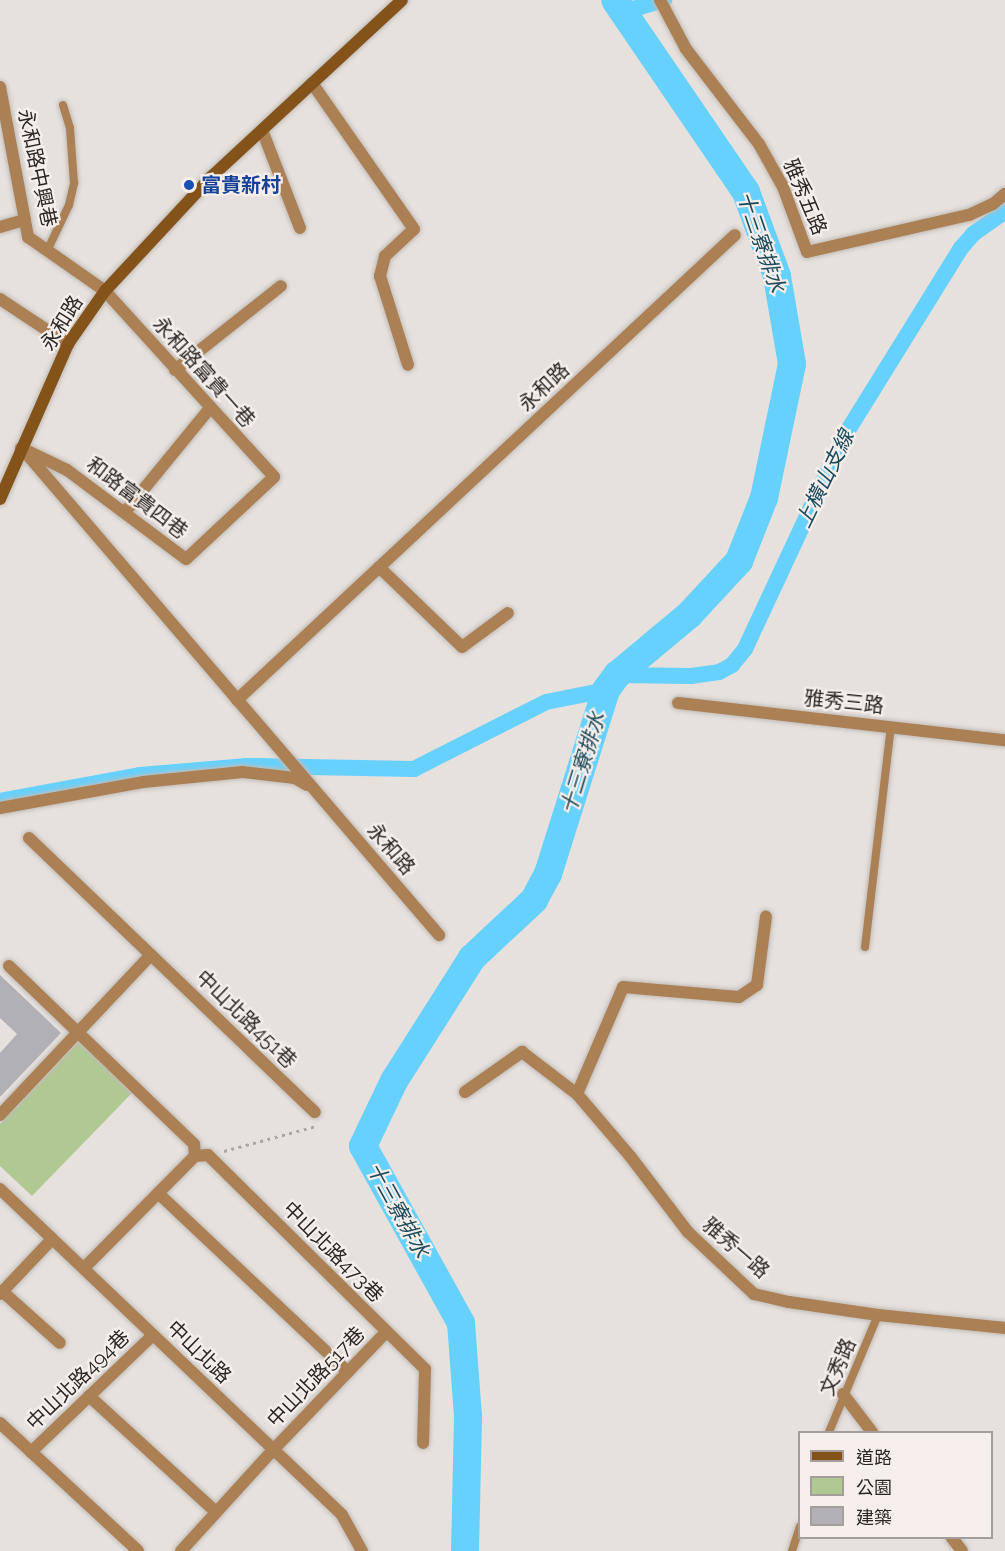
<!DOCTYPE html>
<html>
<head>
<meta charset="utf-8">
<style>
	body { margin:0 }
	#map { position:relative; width:1005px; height:1551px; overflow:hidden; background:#e7e1dd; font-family:Raleway,"Noto Sans TC",sans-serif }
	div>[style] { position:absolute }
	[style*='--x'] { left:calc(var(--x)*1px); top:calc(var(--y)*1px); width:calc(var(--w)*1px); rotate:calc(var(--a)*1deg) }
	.green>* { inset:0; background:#b0c992 }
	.canal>* { height:16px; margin:-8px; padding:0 8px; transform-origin:8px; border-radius:8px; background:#66d1fd }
	.river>* { height:28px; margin:-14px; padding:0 14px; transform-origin:14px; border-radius:14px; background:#66d1fd }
	.building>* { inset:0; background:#b0b0b6 }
	.path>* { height:3px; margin-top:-1.5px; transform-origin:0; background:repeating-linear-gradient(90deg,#aba6a3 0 3px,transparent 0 7.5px) }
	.roads { filter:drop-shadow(0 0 2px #c1bcb8) drop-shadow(0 0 2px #c1bcb8) }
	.lane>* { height:8px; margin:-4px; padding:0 4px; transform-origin:4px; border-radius:4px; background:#ab8055 }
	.street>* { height:12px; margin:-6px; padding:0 6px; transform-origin:6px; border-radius:6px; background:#ab8055 }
	.secondary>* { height:12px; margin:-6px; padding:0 6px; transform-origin:6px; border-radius:6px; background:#84531a }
	.dots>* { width:16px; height:16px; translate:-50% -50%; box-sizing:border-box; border:3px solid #f5eeea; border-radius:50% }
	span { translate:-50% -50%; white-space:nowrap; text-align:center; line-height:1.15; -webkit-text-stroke:4.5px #f5eeea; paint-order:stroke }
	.street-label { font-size:20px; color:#292725 }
	.transit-label { font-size:20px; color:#164399; font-weight:700 }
	.left { translate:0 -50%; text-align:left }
	.water-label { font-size:21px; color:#1b4a5c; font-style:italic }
	.legend { position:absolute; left:798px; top:1431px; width:195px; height:108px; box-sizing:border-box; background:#f5eeea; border:2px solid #a39e9b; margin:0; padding:8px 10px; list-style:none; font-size:18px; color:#292725 }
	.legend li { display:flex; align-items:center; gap:12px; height:30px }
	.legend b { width:30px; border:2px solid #a39e9b }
</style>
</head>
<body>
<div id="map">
	<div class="green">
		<div style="clip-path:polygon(79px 1041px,132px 1093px,32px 1196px,0 1166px,0 1124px)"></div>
	</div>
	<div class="canal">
		<div style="--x:623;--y:12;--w:43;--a:-16.3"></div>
		<div style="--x:617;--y:675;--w:74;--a:0.8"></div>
		<div style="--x:691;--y:676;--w:28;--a:-8"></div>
		<div style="--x:719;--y:672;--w:15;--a:-28"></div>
		<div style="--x:732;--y:665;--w:21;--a:-51"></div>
		<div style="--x:745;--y:649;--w:236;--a:-65"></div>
		<div style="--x:845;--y:435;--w:220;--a:-58.2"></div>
		<div style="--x:961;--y:248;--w:18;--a:-49"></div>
		<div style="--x:973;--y:234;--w:39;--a:-35"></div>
		<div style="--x:0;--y:801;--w:142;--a:-10.5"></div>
		<div style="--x:140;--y:775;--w:107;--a:-4.8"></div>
		<div style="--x:247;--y:766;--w:167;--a:1"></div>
		<div style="--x:414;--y:769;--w:148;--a:-26.9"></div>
		<div style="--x:546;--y:702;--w:61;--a:-11.3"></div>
	</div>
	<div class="river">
		<div style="--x:465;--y:1551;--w:135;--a:-88.7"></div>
		<div style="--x:468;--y:1416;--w:93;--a:-94.3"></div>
		<div style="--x:461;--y:1323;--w:202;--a:-119"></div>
		<div style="--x:363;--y:1146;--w:72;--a:-64.5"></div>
		<div style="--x:394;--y:1081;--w:146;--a:-57.6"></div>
		<div style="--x:472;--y:958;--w:85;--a:-43.1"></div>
		<div style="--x:534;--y:900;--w:30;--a:-62"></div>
		<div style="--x:548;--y:874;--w:193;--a:-72.5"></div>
		<div style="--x:606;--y:690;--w:19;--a:-54"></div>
		<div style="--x:617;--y:675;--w:94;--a:-39.8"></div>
		<div style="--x:689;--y:615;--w:74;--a:-47.2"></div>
		<div style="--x:739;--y:561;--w:68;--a:-68.4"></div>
		<div style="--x:764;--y:498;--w:137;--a:-78.2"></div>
		<div style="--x:792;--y:364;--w:89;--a:-99.7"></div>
		<div style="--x:777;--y:276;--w:90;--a:-110.3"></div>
		<div style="--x:746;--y:192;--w:232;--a:-124.3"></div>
	</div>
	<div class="building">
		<div style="clip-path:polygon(0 975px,61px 1033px,0 1097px,0 1053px,17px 1034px,0 1018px)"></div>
	</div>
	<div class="path">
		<div style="--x:224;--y:1151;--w:95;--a:-15.2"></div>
	</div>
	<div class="roads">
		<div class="lane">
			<div style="--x:48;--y:249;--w:49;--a:-64.5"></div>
			<div style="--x:69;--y:205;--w:23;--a:-77"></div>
			<div style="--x:74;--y:183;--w:55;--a:-94.2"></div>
			<div style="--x:70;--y:128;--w:24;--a:-107"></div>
			<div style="--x:865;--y:947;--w:222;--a:-83.3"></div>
			<div style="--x:829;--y:1432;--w:127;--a:-67.3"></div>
			<div style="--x:792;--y:1551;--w:26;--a:-72"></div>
		</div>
		<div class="street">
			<div style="--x:660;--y:0;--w:55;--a:62"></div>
			<div style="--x:686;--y:49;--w:120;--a:52.5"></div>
			<div style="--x:759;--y:144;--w:49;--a:60.8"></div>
			<div style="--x:783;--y:187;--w:69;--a:69.7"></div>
			<div style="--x:807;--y:252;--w:166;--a:-12.9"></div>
			<div style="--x:969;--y:215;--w:26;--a:-25"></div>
			<div style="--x:993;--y:204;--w:16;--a:-40"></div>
			<div style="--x:312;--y:83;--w:178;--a:55.1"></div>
			<div style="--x:414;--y:229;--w:40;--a:137"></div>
			<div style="--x:385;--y:256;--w:21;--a:104"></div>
			<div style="--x:380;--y:276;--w:93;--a:72.5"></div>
			<div style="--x:0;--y:87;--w:153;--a:79.4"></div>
			<div style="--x:28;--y:237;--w:94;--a:35"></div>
			<div style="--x:105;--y:291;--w:251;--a:47.7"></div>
			<div style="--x:274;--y:477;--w:120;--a:137"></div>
			<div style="--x:186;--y:559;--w:149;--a:-143.2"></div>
			<div style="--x:67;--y:470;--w:51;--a:-154.4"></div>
			<div style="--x:262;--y:130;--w:105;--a:68.8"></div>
			<div style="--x:0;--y:227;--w:26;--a:-16"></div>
			<div style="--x:0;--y:299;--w:82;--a:33.5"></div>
			<div style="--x:175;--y:370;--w:135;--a:-38.4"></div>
			<div style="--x:26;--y:453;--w:635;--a:49.41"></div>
			<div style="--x:125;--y:512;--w:134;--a:-50.7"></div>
			<div style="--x:379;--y:567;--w:115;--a:43.9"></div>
			<div style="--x:462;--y:647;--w:57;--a:-36.5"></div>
			<div style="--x:237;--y:700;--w:681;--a:-43.04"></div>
			<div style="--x:678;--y:703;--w:329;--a:6.5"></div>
			<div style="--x:0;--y:808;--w:145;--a:-10.3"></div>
			<div style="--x:143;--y:782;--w:100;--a:-5.7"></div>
			<div style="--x:243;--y:772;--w:52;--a:6.6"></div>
			<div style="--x:295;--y:778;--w:14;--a:30"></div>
			<div style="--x:29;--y:838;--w:396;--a:43.8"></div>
			<div style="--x:9;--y:966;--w:257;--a:43.9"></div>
			<div style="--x:194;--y:1144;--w:12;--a:85"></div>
			<div style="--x:465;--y:1092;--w:70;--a:-35.1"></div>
			<div style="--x:522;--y:1052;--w:69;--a:37.4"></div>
			<div style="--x:577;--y:1094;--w:82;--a:49.5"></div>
			<div style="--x:630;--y:1156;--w:96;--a:52.7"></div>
			<div style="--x:688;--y:1232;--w:91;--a:43.2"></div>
			<div style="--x:754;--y:1294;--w:36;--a:13"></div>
			<div style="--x:789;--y:1302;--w:90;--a:8.3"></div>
			<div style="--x:878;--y:1315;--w:128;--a:5.8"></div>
			<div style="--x:577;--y:1094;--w:116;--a:-66.7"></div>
			<div style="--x:623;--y:987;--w:116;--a:4.9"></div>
			<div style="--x:739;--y:997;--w:22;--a:-34"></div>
			<div style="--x:757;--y:985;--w:69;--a:-82.5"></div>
			<div style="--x:0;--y:1115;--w:220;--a:-46.7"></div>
			<div style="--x:0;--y:1189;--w:472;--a:43.6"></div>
			<div style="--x:342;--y:1515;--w:41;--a:60.9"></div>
			<div style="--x:158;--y:1193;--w:261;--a:43.3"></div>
			<div style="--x:84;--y:1268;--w:158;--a:-45.3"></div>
			<div style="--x:195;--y:1156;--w:13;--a:-4"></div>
			<div style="--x:208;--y:1155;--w:305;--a:44.6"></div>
			<div style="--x:425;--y:1369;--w:74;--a:91.5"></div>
			<div style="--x:3;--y:1292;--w:76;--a:41.8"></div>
			<div style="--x:0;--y:1294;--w:76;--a:-46.6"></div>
			<div style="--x:843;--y:1394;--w:48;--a:52.7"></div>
			<div style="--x:89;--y:1396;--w:172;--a:42.4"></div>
			<div style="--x:0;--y:1423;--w:188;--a:42.8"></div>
			<div style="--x:31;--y:1452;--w:169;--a:-43.8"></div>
			<div style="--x:952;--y:1538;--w:16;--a:52"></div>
			<div style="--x:181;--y:1551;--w:137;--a:-47.7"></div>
			<div style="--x:273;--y:1450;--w:163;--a:-46.2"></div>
		</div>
		<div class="secondary">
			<div style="--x:0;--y:499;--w:169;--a:-66.3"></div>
			<div style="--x:68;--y:344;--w:65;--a:-55.1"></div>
			<div style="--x:105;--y:291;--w:156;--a:-47.1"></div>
			<div style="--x:211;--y:177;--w:260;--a:-42.8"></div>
		</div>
	</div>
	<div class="dots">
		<div style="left:189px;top:185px;background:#1a4fb4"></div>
	</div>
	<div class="street-label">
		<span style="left:37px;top:168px;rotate:78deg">永和路中興巷</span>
		<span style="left:805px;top:197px;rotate:67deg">雅秀五路</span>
		<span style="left:62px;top:323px;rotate:-58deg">永和路</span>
		<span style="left:204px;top:372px;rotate:48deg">永和路富貴一巷</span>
		<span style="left:544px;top:387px;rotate:-43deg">永和路</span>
		<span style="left:137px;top:498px;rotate:37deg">和路富貴四巷</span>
		<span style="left:844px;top:702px;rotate:6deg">雅秀三路</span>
		<span style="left:391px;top:849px;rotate:49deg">永和路</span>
		<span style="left:246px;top:1019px;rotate:44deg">中山北路451巷</span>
		<span style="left:736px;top:1248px;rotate:41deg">雅秀一路</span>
		<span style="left:333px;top:1252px;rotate:45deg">中山北路473巷</span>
		<span style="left:199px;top:1352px;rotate:44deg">中山北路</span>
		<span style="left:838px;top:1367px;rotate:-67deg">文秀路</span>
		<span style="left:316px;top:1377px;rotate:-46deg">中山北路517巷</span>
		<span style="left:78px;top:1380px;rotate:-44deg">中山北路494巷</span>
	</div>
	<div class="transit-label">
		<span class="left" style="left:201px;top:185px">富貴新村</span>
	</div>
	<div class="water-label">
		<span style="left:761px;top:242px;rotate:71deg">十三寮排水</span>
		<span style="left:825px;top:479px;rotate:-64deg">上橫山支線</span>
		<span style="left:583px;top:763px;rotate:-73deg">十三寮排水</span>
		<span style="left:398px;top:1210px;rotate:61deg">十三寮排水</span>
	</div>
	<ul class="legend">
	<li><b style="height:8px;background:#84531a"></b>道路</li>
	<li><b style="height:16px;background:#b0c992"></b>公園</li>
	<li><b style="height:16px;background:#b0b0b6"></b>建築</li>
	</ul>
</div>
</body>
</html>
